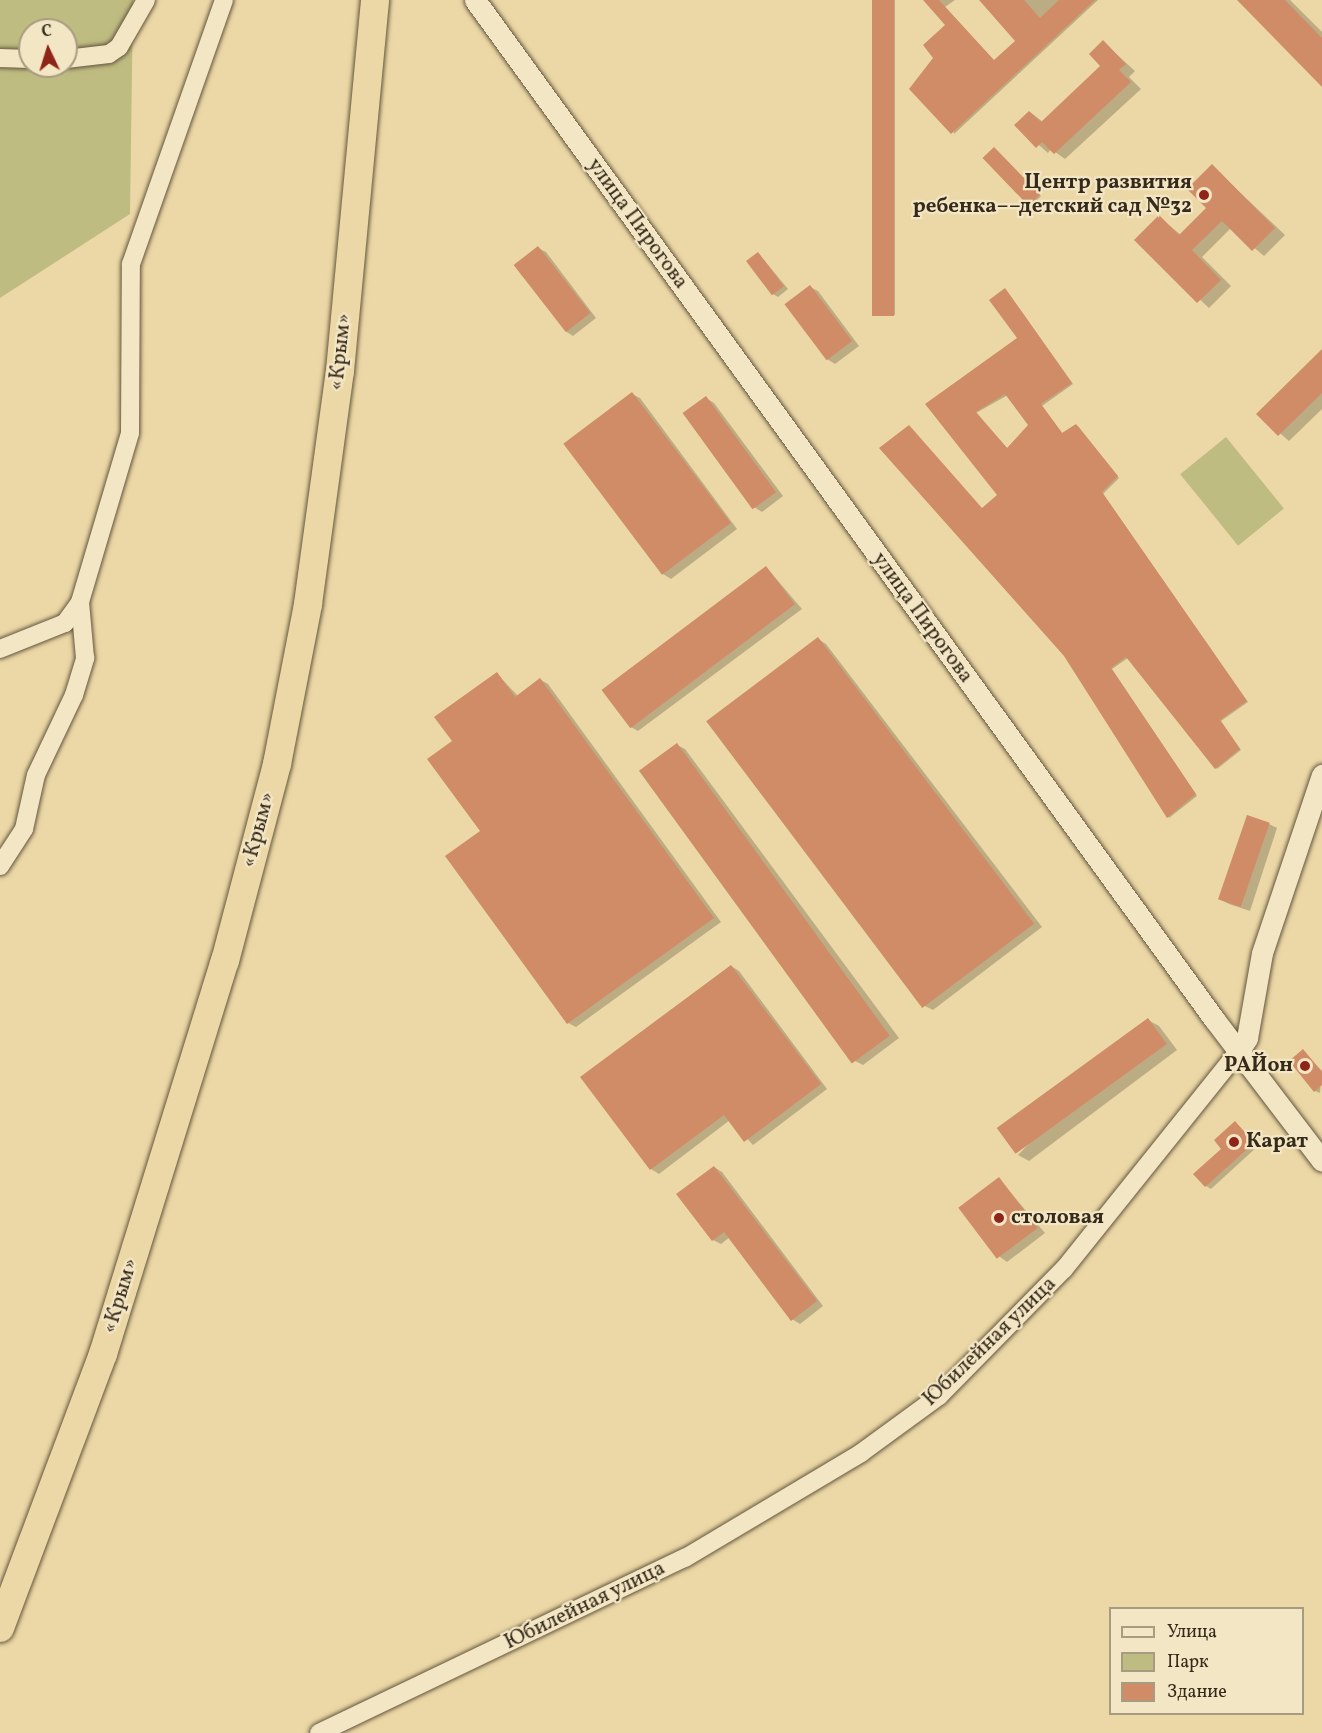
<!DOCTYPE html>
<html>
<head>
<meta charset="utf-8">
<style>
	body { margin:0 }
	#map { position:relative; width:1322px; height:1733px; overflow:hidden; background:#ecd8a6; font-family:Vollkorn,serif }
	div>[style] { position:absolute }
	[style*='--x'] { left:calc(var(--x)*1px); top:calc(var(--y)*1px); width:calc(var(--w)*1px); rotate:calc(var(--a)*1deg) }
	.green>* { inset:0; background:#bfbc82; transform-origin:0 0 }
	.shadow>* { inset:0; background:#0003; transform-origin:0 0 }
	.building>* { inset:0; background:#cf8c66; transform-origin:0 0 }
	.roads { filter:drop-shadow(0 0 2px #64563e) drop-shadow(0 0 2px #64563e) }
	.minor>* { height:18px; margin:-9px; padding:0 9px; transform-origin:9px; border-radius:9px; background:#f3e6c5 }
	.tertiary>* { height:21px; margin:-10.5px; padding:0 10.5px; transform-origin:10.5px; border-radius:10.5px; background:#f3e6c5 }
	.trunk>* { height:28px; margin:-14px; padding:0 14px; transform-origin:14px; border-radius:14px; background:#ecd8a6 }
	.dots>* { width:16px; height:16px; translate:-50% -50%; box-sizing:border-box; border:3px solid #f3e6c5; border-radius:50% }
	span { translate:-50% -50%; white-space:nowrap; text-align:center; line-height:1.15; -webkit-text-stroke:4.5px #f3e6c5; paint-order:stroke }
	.poi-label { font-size:21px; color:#362a1b; font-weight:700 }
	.right { translate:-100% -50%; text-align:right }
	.left { translate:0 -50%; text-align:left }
	.street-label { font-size:21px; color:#362a1b }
	.legend { position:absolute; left:1109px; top:1607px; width:195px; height:108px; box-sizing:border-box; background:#f3e6c5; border:2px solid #a79b81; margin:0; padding:8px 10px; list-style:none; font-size:18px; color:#362a1b }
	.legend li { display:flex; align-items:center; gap:12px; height:30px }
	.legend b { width:30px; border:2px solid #a79b81 }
	.north { position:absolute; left:18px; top:18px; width:60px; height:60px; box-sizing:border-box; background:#f3e6c5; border:2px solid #a79b81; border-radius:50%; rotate:356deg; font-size:16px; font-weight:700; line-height:24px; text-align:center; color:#362a1b }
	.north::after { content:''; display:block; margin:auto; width:21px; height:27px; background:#8f2418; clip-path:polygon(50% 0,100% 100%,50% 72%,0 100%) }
</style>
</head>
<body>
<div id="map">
	<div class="green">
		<div style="clip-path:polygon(evenodd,0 0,133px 0,130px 214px,0 298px,0 0,30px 30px,66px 30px,66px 66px,30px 66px,30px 30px)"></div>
		<div style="left:1226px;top:437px;width:92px;height:59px;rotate:51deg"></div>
	</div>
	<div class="shadow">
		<div style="left:874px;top:0;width:21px;height:315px"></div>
		<div style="clip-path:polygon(925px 0,955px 0,945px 7px,995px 62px,1017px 41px,981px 0,1098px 0,954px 134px,935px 58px,947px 25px)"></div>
		<div style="clip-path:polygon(1239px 0,1290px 0,1322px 32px,1322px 85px)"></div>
		<div style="clip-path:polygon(1103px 42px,1135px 71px,1129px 77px,1141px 89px,1065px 159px,1051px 149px,1048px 153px,1016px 125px,1030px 112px,1043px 122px,1103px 66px)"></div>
		<div style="clip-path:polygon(996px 150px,1041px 196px,1031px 206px,1029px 205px)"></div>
		<div style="clip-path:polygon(1212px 166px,1285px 235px,1264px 256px,1231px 228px,1202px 257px,1231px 286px,1209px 308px,1136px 240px,1159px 217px,1181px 235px,1208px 208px)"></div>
		<div style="clip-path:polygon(538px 248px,546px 252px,596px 318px,573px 336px,565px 331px,515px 265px)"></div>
		<div style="clip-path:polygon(759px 254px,788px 289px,778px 297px,773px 294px)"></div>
		<div style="clip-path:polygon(810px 287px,818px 291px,859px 346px,835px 364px,827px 359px)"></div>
		<div style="clip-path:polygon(evenodd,1007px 291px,1073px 384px,1042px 406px,1063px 434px,1078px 426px,1119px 478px,1103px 494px,1248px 702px,1221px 721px,1241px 750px,1217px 769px,1128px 658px,1112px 669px,1197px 796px,1169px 818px,982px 510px,999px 495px,927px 404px,1019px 338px,1007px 291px,1008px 395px,1030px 426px,1008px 449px,976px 413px,1008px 395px)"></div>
		<div style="clip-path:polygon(1322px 351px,1322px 409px,1289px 441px,1258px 414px)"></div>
		<div style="clip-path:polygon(632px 394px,640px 398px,737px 529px,671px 579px,663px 574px)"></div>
		<div style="clip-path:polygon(706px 398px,714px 403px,783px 496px,762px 512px,754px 507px)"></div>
		<div style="clip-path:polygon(767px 568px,802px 609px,638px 731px,631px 727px)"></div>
		<div style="clip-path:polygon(818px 639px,826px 644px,1042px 927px,933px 1010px,925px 1006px)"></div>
		<div style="clip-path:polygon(497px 674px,518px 696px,541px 680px,548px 684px,721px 922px,576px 1027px,568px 1023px,482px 831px)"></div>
		<div style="clip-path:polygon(677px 745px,685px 749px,899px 1038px,863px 1065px,855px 1061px)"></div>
		<div style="clip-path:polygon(1269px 824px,1277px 828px,1250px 911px,1229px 904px,1221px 900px)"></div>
		<div style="clip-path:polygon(731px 966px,739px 971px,827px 1089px,753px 1145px,730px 1120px,659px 1174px,651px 1169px,582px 1077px)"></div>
		<div style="clip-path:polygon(1148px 1020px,1159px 1026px,1177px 1050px,1029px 1161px,1018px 1155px)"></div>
		<div style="clip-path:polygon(1303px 1051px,1322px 1071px,1320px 1093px,1315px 1091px)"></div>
		<div style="clip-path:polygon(1236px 1123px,1258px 1146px,1211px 1189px,1206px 1186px)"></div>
		<div style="clip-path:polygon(714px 1167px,722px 1172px,823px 1306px,800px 1324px,792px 1319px,730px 1237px,721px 1244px,713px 1240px)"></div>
		<div style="clip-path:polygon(999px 1179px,1045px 1233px,1007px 1262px,1000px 1257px)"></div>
	</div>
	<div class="building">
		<div style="left:872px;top:0;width:22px;height:316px"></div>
		<div style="clip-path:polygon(923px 0,939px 0,994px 60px,1015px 41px,979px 0,1024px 0,1040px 18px,1059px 0,1095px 0,951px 134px,909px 89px,933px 58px,923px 45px,945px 25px)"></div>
		<div style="clip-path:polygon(1237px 0,1285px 0,1322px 38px,1322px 87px)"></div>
		<div style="clip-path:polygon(1103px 40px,1126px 64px,1119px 70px,1131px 82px,1054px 154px,1042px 142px,1036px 148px,1014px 125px,1029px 111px,1041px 122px,1100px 66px,1089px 54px)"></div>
		<div style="left:994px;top:147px;width:66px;height:16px;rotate:46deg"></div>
		<div style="clip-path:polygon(1212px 164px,1275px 228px,1252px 251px,1222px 221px,1192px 250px,1221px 280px,1197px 303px,1134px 240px,1159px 215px,1179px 235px,1206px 208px,1187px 189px)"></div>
		<div style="left:538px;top:246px;width:85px;height:31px;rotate:52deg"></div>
		<div style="left:758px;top:252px;width:43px;height:15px;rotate:53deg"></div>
		<div style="left:810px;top:285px;width:70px;height:32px;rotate:53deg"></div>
		<div style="clip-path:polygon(evenodd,1005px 288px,1072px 383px,1041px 404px,1062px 433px,1076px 424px,1118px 476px,1102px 492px,1247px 701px,1220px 720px,1240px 749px,1215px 769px,1126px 657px,1111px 668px,1196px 794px,1167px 818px,1064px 656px,879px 448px,909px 425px,982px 508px,997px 495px,925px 404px,1017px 338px,989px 300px,1005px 288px,1005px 394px,1028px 425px,1007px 448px,976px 412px,1005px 394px)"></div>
		<div style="clip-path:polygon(1322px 349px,1322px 393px,1278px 436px,1256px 414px)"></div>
		<div style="left:632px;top:392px;width:164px;height:86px;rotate:53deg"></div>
		<div style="left:706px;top:396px;width:119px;height:29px;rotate:54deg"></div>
		<div style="left:766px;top:566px;width:48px;height:206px;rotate:53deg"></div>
		<div style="left:818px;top:637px;width:359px;height:140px;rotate:53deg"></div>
		<div style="clip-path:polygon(497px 672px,515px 697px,540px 678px,714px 918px,567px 1024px,445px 856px,480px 831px,427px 759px,452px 741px,434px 717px)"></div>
		<div style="left:677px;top:743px;width:362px;height:47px;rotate:54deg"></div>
		<div style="left:1247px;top:815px;width:24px;height:89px;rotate:19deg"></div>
		<div style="clip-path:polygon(731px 965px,821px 1084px,744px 1142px,724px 1115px,650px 1170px,580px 1077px)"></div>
		<div style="left:1148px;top:1018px;width:32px;height:187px;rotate:54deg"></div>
		<div style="clip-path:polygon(1303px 1049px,1322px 1072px,1322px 1085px,1314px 1092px,1289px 1061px)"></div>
		<div style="clip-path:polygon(1235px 1121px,1254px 1143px,1205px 1187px,1193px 1174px,1221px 1149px,1214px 1140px)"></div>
		<div style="clip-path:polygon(714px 1166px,817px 1301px,791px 1321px,724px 1232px,712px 1241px,676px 1194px)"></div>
		<div style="left:999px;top:1177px;width:64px;height:51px;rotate:53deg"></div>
	</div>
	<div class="roads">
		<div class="minor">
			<div style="--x:0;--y:58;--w:30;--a:2"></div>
			<div style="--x:66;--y:59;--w:43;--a:-6.6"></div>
			<div style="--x:109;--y:54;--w:12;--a:-35"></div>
			<div style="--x:119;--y:47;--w:54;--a:-60.1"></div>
			<div style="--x:0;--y:649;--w:70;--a:-21.8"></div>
			<div style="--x:65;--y:623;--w:26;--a:-54"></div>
			<div style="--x:80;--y:602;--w:176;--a:-73.5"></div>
			<div style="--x:130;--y:433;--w:169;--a:-89.7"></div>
			<div style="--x:131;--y:264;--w:280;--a:-70.6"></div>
			<div style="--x:0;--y:866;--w:44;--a:-57"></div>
			<div style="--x:24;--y:829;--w:55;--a:-77.5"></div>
			<div style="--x:36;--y:775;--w:89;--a:-64.6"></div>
			<div style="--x:74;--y:695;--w:39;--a:-73"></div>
			<div style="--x:85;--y:658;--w:56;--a:-95.1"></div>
			<div style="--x:319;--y:1733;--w:406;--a:-25.6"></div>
			<div style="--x:685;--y:1558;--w:205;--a:-30.8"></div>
			<div style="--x:861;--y:1453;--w:97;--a:-36.2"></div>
			<div style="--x:939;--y:1396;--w:178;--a:-45.5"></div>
			<div style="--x:1064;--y:1269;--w:278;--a:-51.3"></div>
		</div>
		<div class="tertiary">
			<div style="--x:475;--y:0;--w:1259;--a:54.05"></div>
			<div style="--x:1214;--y:1019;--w:178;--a:52.7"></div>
			<div style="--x:1238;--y:1052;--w:17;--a:-57"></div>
			<div style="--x:1247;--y:1038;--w:86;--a:-80"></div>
			<div style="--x:1262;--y:953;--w:188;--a:-71.4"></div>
		</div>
		<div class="trunk">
			<div style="--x:0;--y:1628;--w:293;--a:-69.4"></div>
			<div style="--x:103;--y:1354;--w:412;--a:-72.8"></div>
			<div style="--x:225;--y:961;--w:204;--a:-75.2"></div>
			<div style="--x:277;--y:764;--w:163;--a:-79"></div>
			<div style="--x:308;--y:604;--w:235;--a:-82.2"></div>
			<div style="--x:340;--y:371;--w:373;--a:-84.6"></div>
		</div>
	</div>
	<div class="dots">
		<div style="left:1204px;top:195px;background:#8f2418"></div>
		<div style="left:1305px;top:1066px;background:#8f2418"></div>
		<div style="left:1234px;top:1142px;background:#8f2418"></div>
		<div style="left:999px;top:1218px;background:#8f2418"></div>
	</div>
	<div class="poi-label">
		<span class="right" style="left:1192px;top:195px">Центр развития<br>ребенка––детский сад №32</span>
		<span class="right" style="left:1293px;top:1066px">РАЙон</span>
		<span class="left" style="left:1246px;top:1142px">Карат</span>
		<span class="left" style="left:1011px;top:1218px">столовая</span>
	</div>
	<div class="street-label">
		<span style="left:637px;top:224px;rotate:54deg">улица Пирогова</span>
		<span style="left:341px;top:352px;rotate:-84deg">«Крым»</span>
		<span style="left:922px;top:618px;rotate:54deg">улица Пирогова</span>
		<span style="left:259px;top:830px;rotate:-75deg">«Крым»</span>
		<span style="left:121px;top:1296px;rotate:-73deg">«Крым»</span>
		<span style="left:990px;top:1342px;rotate:-44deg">Юбилейная улица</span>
		<span style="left:585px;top:1606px;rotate:-26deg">Юбилейная улица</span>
	</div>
	<ul class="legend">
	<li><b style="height:8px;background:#f3e6c5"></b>Улица</li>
	<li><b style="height:16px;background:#bfbc82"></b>Парк</li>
	<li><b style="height:16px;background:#cf8c66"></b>Здание</li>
	</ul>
	<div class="north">С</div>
</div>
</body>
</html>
